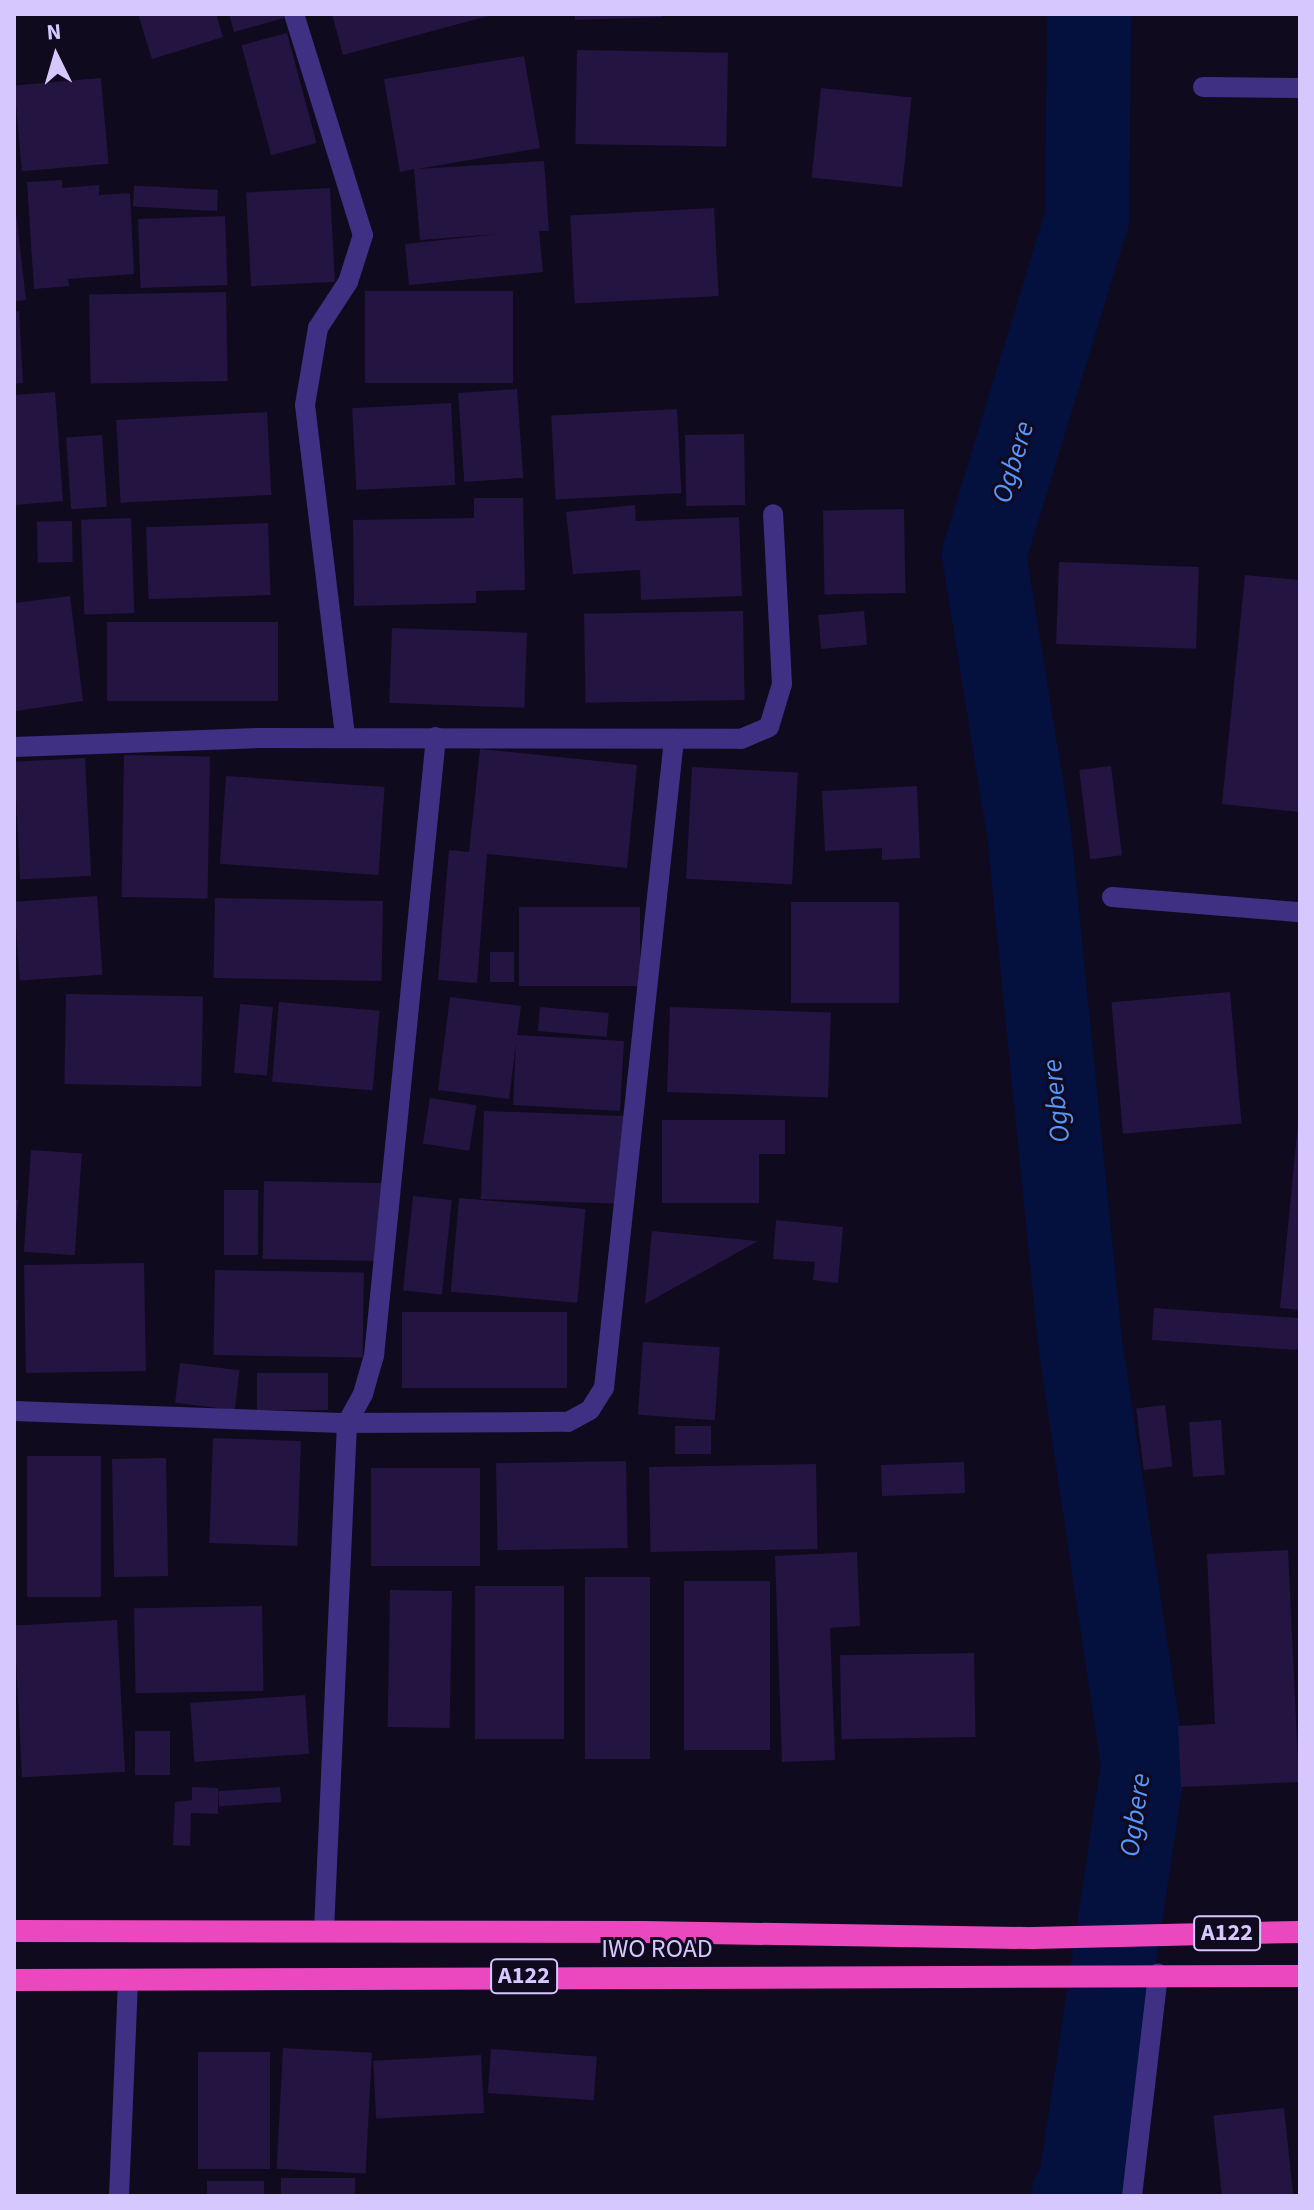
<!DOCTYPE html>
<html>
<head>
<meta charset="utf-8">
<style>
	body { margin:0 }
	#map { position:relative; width:1314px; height:2210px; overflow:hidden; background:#100a1f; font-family:"Source Sans 3",sans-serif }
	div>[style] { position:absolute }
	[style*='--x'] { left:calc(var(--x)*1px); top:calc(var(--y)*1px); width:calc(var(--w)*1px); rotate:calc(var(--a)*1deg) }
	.river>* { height:84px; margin:-42px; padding:0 42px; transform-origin:42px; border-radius:42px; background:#04103e }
	.building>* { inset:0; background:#241441; transform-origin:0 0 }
	.service>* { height:20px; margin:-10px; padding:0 10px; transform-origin:10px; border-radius:10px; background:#3f3083 }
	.minor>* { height:20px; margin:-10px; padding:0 10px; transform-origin:10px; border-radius:10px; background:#3f3083 }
	.trunk>* { height:22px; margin:-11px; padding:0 11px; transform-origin:11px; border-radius:11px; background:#eb48c0 }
	span { translate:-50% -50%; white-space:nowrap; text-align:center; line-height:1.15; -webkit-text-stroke:6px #100a1f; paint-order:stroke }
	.shield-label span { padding:2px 6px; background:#100a1f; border:2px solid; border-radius:6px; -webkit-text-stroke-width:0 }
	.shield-label { font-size:24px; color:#d6c7ff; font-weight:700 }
	.street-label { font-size:26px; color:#d6c7ff }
	.water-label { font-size:28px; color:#5597ff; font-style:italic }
	.frame { position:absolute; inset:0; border:16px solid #d6c7ff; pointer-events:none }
	.north { position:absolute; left:16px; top:16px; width:80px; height:80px; -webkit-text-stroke:6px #100a1f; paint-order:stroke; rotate:355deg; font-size:22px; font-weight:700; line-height:32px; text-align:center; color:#d6c7ff }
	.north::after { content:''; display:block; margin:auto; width:28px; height:36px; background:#d6c7ff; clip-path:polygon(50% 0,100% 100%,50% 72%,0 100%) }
</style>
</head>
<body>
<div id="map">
	<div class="river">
		<div style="--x:1073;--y:2196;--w:17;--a:-62"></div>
		<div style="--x:1081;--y:2181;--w:422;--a:-81.5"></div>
		<div style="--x:1143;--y:1764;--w:418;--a:-98.5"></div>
		<div style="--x:1081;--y:1351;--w:521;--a:-95.73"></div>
		<div style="--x:1029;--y:833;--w:282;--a:-99.2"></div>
		<div style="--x:984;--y:555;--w:351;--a:-73"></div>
		<div style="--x:1087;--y:219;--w:205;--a:-89.4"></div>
	</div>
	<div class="building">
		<div style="clip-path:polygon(138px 14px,216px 14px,223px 37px,152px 59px)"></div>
		<div style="clip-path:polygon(229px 14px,283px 14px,284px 18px,234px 32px)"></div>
		<div style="clip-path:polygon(332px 14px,492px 14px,492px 15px,343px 55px)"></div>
		<div style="clip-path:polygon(575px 14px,662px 14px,662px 17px,575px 20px)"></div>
		<div style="left:287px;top:33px;width:114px;height:47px;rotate:75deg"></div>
		<div style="left:577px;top:50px;width:151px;height:94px;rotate:1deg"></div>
		<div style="clip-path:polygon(524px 56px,540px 148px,417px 169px,544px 161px,549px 231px,539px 231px,543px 272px,409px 285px,405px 244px,498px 234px,420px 240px,414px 169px,400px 172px,384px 79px)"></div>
		<div style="left:101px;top:78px;width:86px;height:87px;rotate:85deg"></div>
		<div style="left:821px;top:88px;width:91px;height:90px;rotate:6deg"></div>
		<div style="clip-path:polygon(62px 180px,62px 188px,99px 185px,99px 195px,130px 193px,134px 274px,68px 279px,69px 286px,34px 289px,27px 182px)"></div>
		<div style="left:330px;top:188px;width:94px;height:84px;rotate:87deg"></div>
		<div style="left:218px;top:190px;width:21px;height:84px;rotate:93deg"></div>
		<div style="clip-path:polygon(14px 195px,26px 300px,14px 301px)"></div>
		<div style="left:714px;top:208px;width:88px;height:144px;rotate:87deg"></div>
		<div style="left:225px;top:216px;width:69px;height:87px;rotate:88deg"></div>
		<div style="left:365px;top:291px;width:148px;height:92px"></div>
		<div style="left:226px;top:292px;width:89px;height:137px;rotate:89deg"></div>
		<div style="clip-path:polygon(19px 311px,23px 383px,14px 384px,14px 312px)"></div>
		<div style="left:517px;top:389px;width:89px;height:59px;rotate:86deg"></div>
		<div style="clip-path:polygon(55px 392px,63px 501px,14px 505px,14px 395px)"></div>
		<div style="left:451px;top:403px;width:82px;height:99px;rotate:87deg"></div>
		<div style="left:677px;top:409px;width:84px;height:126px;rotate:87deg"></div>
		<div style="left:267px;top:412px;width:83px;height:151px;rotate:87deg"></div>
		<div style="left:744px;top:434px;width:71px;height:59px;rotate:89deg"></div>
		<div style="left:102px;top:435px;width:72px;height:36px;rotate:86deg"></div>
		<div style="clip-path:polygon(474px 498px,523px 498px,525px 590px,476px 591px,476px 603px,354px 606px,353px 520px,474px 518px)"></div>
		<div style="clip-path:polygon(635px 505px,636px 521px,739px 517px,742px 596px,641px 600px,640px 570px,573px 574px,566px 512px)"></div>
		<div style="left:904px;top:509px;width:84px;height:81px;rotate:89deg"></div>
		<div style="left:131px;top:518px;width:95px;height:50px;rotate:88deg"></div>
		<div style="left:72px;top:521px;width:41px;height:35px;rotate:89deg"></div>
		<div style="left:268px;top:523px;width:72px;height:122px;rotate:88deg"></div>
		<div style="left:1059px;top:562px;width:140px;height:82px;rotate:2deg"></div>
		<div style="clip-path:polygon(1245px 575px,1300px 580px,1300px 812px,1222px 804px)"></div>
		<div style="clip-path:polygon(70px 596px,83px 701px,16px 711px,14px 603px)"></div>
		<div style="left:743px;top:611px;width:89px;height:159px;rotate:89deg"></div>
		<div style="left:864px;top:611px;width:34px;height:46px;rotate:85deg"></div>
		<div style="left:278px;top:622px;width:79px;height:171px;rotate:90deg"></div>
		<div style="left:392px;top:628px;width:135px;height:75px;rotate:2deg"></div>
		<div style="clip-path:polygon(480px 749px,637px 765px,627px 868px,487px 854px,477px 983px,438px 980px,449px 850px,469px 852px)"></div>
		<div style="left:124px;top:755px;width:86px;height:142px;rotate:1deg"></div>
		<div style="left:85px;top:758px;width:118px;height:71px;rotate:87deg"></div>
		<div style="left:1111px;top:766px;width:90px;height:32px;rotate:83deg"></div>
		<div style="left:692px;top:767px;width:106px;height:112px;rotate:3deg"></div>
		<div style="left:226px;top:776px;width:159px;height:88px;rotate:4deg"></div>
		<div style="clip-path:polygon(917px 786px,920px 858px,882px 860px,882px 848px,825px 851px,822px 791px)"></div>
		<div style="left:97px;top:896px;width:79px;height:83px;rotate:86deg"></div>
		<div style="left:215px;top:898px;width:168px;height:80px;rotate:1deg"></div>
		<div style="left:791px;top:902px;width:108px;height:101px"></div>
		<div style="left:640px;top:907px;width:79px;height:121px;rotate:90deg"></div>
		<div style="left:490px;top:952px;width:24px;height:30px"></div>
		<div style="left:1230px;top:992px;width:132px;height:119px;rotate:85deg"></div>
		<div style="left:66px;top:994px;width:137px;height:90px;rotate:1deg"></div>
		<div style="clip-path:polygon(450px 997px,521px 1006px,517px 1035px,624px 1041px,620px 1111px,513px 1105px,516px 1043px,509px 1099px,438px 1090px)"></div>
		<div style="left:279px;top:1002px;width:101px;height:80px;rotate:5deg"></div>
		<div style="left:240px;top:1004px;width:33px;height:69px;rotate:5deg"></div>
		<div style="left:540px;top:1007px;width:69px;height:24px;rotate:5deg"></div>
		<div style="left:670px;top:1007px;width:161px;height:85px;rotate:2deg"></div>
		<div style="left:430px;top:1098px;width:47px;height:46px;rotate:9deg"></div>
		<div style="left:484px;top:1111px;width:141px;height:88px;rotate:2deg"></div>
		<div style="clip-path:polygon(662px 1120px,785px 1120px,785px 1154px,759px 1154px,759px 1203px,662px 1203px)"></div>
		<div style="clip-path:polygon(1298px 1124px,1300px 1124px,1300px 1310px,1280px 1308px)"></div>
		<div style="left:31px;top:1150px;width:51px;height:102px;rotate:4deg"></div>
		<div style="left:264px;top:1181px;width:119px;height:78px;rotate:1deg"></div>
		<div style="left:224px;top:1190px;width:34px;height:65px"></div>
		<div style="left:413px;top:1196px;width:39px;height:95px;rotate:6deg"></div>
		<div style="left:459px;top:1198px;width:127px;height:94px;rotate:5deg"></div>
		<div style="clip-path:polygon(14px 1200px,18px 1200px,16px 1228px,14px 1227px)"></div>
		<div style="clip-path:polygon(776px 1220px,843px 1227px,838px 1283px,813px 1280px,815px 1262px,773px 1259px)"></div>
		<div style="clip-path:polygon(652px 1231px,758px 1241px,645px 1304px)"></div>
		<div style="left:144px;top:1263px;width:108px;height:120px;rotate:89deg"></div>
		<div style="left:215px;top:1270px;width:149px;height:85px;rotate:1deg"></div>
		<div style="left:1154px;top:1308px;width:146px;height:32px;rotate:4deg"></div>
		<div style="left:402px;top:1312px;width:165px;height:76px"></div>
		<div style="left:643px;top:1342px;width:77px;height:73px;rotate:4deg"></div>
		<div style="left:180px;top:1363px;width:60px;height:40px;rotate:7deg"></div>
		<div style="left:257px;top:1373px;width:71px;height:37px"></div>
		<div style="left:1165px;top:1405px;width:62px;height:29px;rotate:83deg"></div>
		<div style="left:1221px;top:1420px;width:55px;height:32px;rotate:86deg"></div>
		<div style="left:675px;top:1426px;width:36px;height:28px"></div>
		<div style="left:213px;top:1438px;width:88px;height:105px;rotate:2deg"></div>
		<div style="left:27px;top:1456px;width:74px;height:141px"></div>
		<div style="left:166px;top:1458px;width:118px;height:54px;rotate:89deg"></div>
		<div style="left:626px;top:1461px;width:87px;height:130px;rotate:89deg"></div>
		<div style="left:964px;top:1462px;width:31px;height:83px;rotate:88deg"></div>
		<div style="left:816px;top:1464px;width:85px;height:167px;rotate:89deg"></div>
		<div style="left:371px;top:1468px;width:109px;height:98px"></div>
		<div style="clip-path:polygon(1288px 1550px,1299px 1782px,1181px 1787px,1178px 1726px,1215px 1724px,1207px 1554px)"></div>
		<div style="clip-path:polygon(857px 1552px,860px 1626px,830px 1628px,835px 1760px,782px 1762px,775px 1556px)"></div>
		<div style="left:650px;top:1577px;width:182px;height:65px;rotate:90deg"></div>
		<div style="left:684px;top:1581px;width:86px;height:169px"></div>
		<div style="left:564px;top:1586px;width:153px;height:89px;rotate:90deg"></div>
		<div style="left:390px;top:1590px;width:62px;height:137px;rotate:1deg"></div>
		<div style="left:262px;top:1606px;width:85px;height:128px;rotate:89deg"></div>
		<div style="left:117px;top:1620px;width:152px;height:103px;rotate:87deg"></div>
		<div style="left:974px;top:1653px;width:84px;height:134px;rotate:89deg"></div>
		<div style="left:305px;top:1695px;width:59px;height:115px;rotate:86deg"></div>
		<div style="left:135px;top:1731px;width:35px;height:44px"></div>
		<div style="clip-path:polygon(192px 1787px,218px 1788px,218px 1814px,191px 1813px,190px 1846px,173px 1845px,175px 1802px,192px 1800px)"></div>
		<div style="left:280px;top:1787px;width:15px;height:62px;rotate:86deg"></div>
		<div style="left:283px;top:2048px;width:89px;height:121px;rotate:3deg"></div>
		<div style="left:491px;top:2049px;width:106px;height:44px;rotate:4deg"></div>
		<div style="left:198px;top:2052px;width:72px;height:117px"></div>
		<div style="left:481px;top:2055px;width:58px;height:108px;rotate:87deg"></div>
		<div style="left:1284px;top:2108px;width:89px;height:71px;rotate:84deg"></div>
		<div style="left:281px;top:2178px;width:74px;height:18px"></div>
		<div style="left:207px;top:2181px;width:57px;height:15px"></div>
	</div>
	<div class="service">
		<div style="--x:119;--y:2196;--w:217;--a:-87.6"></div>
		<div style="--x:1132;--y:2196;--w:224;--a:-83.3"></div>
	</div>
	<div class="minor">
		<div style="--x:294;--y:14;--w:232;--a:72.7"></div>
		<div style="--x:363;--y:235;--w:49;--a:107.7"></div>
		<div style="--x:348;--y:282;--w:55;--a:123.1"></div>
		<div style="--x:318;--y:328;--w:78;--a:99.6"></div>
		<div style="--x:305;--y:405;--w:334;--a:83.1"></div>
		<div style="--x:1203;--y:87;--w:97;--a:0.6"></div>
		<div style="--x:14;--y:747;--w:243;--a:-2.1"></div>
		<div style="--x:257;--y:738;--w:484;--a:0.1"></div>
		<div style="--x:741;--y:739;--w:30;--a:-23"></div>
		<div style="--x:769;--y:727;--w:45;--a:-73.2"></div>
		<div style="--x:782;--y:684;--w:170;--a:-93"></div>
		<div style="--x:1112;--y:897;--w:189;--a:4.6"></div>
		<div style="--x:14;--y:1411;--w:333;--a:2.1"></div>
		<div style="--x:347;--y:1423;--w:221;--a:-0.3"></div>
		<div style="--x:568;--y:1422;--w:25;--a:-29"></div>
		<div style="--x:590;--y:1410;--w:26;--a:-58"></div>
		<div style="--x:604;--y:1388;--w:653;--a:-83.84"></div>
		<div style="--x:324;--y:1930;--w:508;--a:-87.4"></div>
		<div style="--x:347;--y:1423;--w:33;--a:-61"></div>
		<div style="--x:363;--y:1394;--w:40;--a:-74"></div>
		<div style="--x:374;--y:1356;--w:622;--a:-84.28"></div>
	</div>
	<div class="trunk">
		<div style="--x:14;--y:1931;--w:629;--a:0.09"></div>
		<div style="--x:643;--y:1932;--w:390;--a:0.9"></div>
		<div style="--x:1033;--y:1938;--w:267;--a:-1.3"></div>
		<div style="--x:14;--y:1980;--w:1286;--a:-0.18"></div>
	</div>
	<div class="shield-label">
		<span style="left:1227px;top:1933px">A122</span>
		<span style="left:524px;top:1976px">A122</span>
	</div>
	<div class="street-label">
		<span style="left:657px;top:1949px">IWO ROAD</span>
	</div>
	<div class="water-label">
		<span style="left:1013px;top:462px;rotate:-73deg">Ogbere</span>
		<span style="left:1056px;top:1101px;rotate:-96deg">Ogbere</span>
		<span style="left:1135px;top:1815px;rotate:-82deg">Ogbere</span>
	</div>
	<div class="frame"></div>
	<div class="north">N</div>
</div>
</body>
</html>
